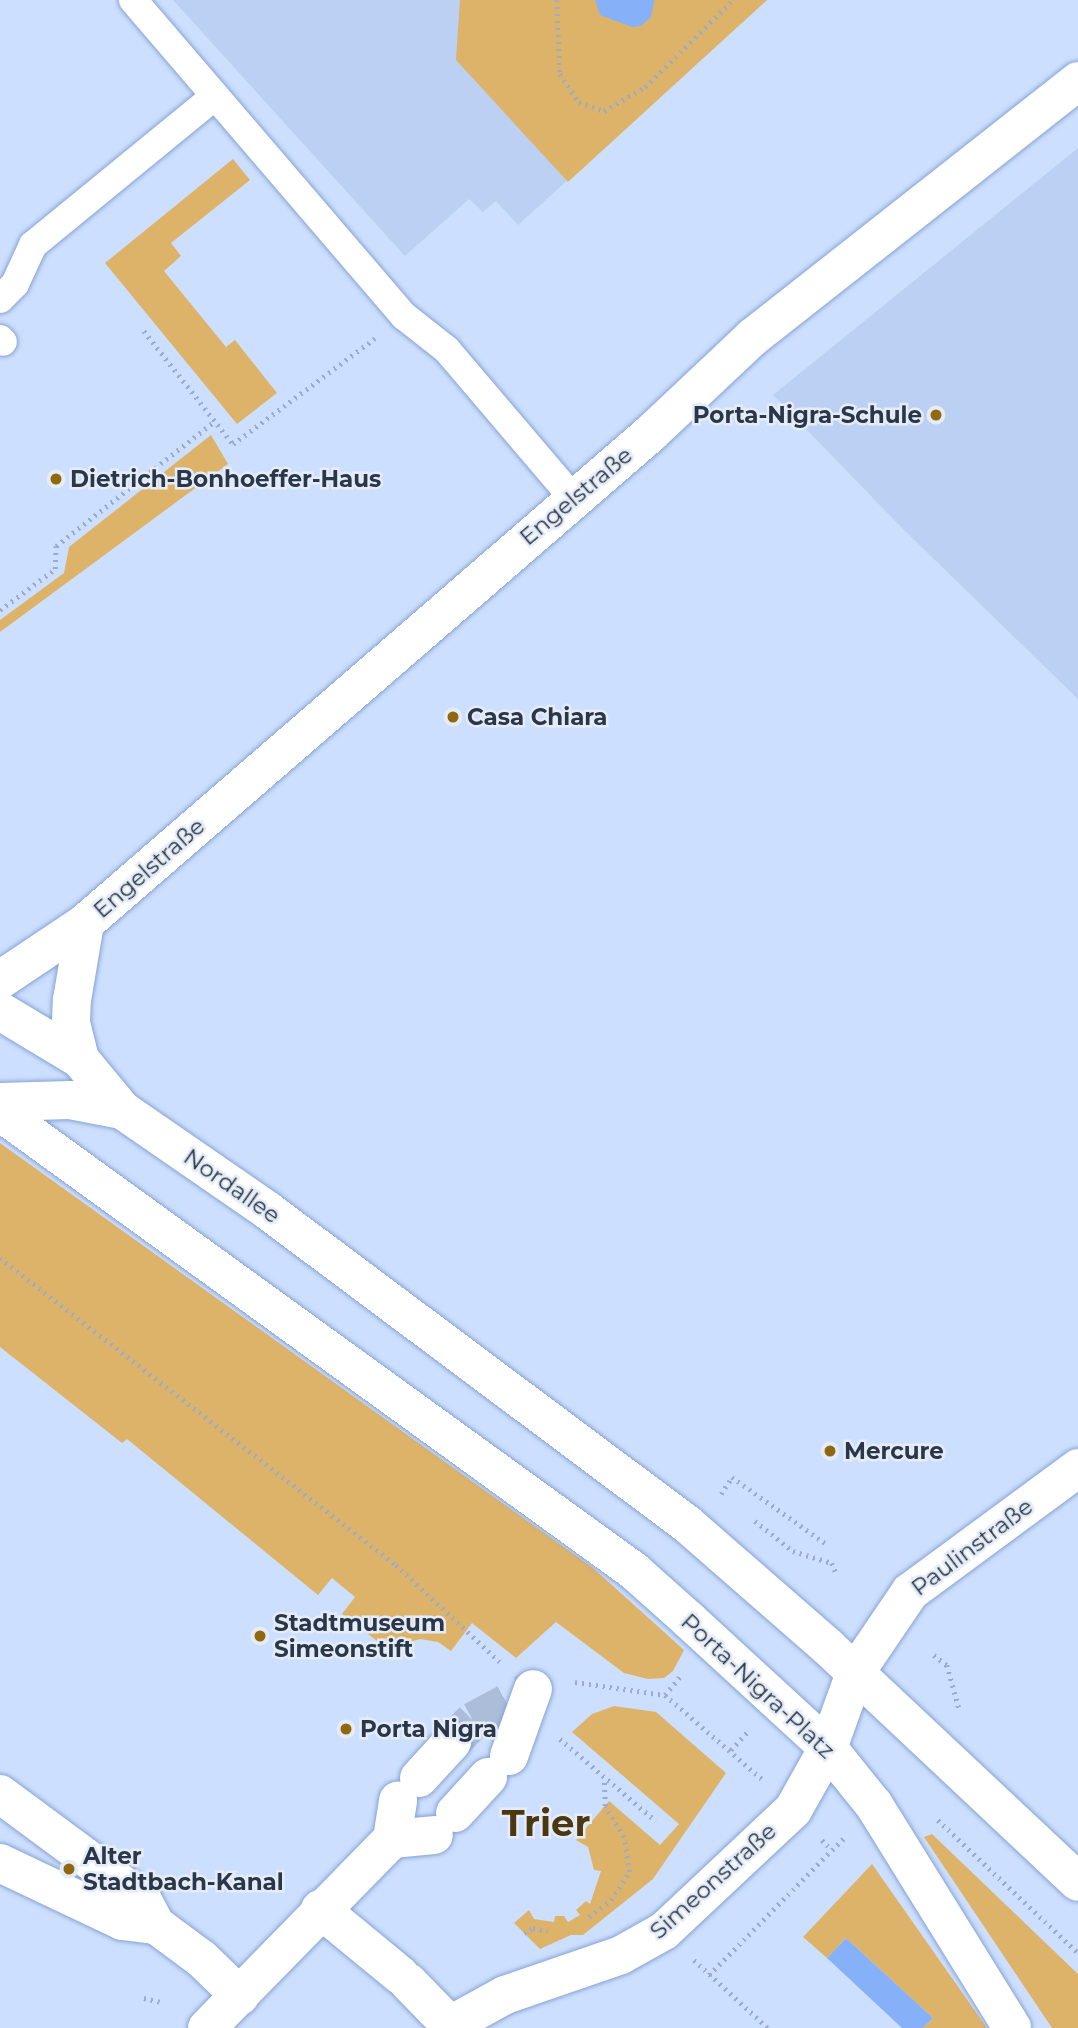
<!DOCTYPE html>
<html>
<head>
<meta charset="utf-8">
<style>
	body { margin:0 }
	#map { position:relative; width:1078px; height:2028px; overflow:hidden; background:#cddffe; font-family:Montserrat,sans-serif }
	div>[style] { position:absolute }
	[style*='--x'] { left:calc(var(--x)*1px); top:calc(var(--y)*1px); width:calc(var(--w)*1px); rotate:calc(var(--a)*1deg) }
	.built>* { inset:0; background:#bbd0f2 }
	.green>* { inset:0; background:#ddb36a }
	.water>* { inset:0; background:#86b0f7 }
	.pedestrian-tunnel>* { height:38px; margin-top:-19px; transform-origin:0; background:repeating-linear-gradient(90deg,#acbdda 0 38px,transparent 0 57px) }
	.path>* { height:4.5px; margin-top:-2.25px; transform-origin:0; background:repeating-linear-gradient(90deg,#9cacc8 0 2px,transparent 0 7px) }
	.roads { filter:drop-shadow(0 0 2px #86a3d4) drop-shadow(0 0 2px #86a3d4) }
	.service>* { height:28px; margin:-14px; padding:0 14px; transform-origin:14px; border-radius:14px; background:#fff }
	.pedestrian>* { height:38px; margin:-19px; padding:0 19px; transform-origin:19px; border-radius:19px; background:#fff }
	.minor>* { height:38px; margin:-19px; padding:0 19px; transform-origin:19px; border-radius:19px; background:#fff }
	.secondary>* { height:38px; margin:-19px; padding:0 19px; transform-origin:19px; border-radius:19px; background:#fff }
	.dots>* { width:19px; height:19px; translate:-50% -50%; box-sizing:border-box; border:4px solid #e5ecf6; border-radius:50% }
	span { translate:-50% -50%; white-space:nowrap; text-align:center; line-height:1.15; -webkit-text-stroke:5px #e5ecf6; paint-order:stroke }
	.poi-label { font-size:23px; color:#2a364a; font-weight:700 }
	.right { translate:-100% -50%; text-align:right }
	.left { translate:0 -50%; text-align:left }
	.street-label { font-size:23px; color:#2a364a }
	.town-label { font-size:37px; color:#4b3711; font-weight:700 }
</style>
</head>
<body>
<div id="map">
	<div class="built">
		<div style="clip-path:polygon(173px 0,767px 0,518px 225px,496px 201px,483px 212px,469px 199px,405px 256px)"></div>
		<div style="clip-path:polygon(1078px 148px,1078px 699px,903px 529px,773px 395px)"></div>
	</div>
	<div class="green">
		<div style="clip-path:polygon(460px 0,767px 0,568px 182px,456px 60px)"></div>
		<div style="clip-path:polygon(233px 159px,250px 180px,171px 243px,181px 256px,164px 271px,226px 347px,235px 340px,277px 393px,237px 424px,105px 263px)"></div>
		<div style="clip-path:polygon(211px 435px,228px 464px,0 632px,0 620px,64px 573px,69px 547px)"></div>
		<div style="clip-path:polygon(0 1143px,593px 1568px,684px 1650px,673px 1671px,664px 1678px,648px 1679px,624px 1673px,556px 1622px,516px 1658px,472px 1623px,451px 1651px,438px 1642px,420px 1639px,406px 1643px,394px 1654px,342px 1614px,355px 1597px,332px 1578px,318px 1595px,127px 1439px,122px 1443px,0 1347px)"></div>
		<div style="clip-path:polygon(614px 1706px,656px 1712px,726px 1773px,653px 1879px,583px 1935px,571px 1935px,540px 1949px,514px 1923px,529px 1910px,534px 1919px,554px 1922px,555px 1916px,564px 1916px,568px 1922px,580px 1915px,576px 1910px,586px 1901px,590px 1904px,601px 1871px,594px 1870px,588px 1847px,576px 1840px,609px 1801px,660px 1845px,679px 1824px,572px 1732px,592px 1714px)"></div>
		<div style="clip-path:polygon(932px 1834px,1078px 1974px,1078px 2028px,1052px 2028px,924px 1837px)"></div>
		<div style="clip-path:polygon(872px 1864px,987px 2028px,923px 2028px,933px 2018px,846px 1938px,827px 1958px,803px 1937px)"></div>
	</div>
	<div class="water">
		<div style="clip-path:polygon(595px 0,654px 0,654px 2px,651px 17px,641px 26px,632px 27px,600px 15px)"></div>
		<div style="clip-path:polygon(846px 1938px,933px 2018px,923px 2028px,902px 2028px,827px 1958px)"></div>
	</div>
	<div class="pedestrian-tunnel">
		<div style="--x:452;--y:1742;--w:30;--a:-45"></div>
		<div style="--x:473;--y:1721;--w:68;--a:-28.1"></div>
	</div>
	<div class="path">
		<div style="--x:557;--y:0;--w:74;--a:87.7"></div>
		<div style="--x:560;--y:74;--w:34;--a:56"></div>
		<div style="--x:579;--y:102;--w:27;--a:20"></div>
		<div style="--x:604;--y:111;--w:48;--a:-30.3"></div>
		<div style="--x:645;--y:87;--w:124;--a:-44.7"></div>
		<div style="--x:144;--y:331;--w:144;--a:51.8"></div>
		<div style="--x:233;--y:444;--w:177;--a:-36.7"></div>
		<div style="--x:0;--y:610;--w:69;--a:-36.7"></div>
		<div style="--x:55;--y:569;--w:23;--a:-88"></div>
		<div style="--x:56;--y:546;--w:202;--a:-38.2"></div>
		<div style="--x:0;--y:1258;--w:501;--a:37.78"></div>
		<div style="--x:396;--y:1565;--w:142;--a:43"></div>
		<div style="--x:721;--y:1494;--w:20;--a:-57"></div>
		<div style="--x:732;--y:1477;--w:114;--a:35.4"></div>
		<div style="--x:755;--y:1521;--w:48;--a:38.3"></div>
		<div style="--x:793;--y:1551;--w:41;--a:17.1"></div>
		<div style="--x:832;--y:1563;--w:9;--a:69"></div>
		<div style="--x:934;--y:1655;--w:16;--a:38"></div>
		<div style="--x:947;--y:1665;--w:45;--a:74.4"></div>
		<div style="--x:575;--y:1682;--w:91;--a:8.2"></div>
		<div style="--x:665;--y:1695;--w:128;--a:40.9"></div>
		<div style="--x:665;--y:1695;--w:27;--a:-51"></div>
		<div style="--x:560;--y:1739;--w:126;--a:40.5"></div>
		<div style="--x:731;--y:1750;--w:24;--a:-48"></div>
		<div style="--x:938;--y:1820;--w:193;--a:43.5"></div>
		<div style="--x:822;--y:1840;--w:14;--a:45"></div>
		<div style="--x:832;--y:1850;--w:16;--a:-45"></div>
		<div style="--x:589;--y:1917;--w:28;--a:-38"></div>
		<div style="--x:611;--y:1900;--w:33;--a:-57"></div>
		<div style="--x:629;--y:1872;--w:35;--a:-98"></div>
		<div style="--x:624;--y:1837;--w:36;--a:-122"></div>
		<div style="--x:605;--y:1806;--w:28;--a:-92"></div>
		<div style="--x:524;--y:1933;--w:10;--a:-29"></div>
		<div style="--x:533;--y:1928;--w:15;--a:11"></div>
		<div style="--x:694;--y:1960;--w:100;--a:42.6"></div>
		<div style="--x:709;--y:1975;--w:175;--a:-45.5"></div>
		<div style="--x:144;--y:1998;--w:17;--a:13"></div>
	</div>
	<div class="roads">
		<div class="service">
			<div style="--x:133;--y:0;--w:416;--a:49.4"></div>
			<div style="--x:404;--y:316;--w:55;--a:38.3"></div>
			<div style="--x:447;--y:350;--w:194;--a:49.6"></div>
			<div style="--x:0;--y:299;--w:21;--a:-45"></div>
			<div style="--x:15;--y:284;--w:43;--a:-65.2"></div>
			<div style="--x:33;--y:245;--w:235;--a:-39.3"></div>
			<div style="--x:0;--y:339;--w:4;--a:45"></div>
		</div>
		<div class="pedestrian">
			<div style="--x:509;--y:1756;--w:71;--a:-70.3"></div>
			<div style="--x:419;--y:1778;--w:49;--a:-47.5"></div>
			<div style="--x:0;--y:1794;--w:177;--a:36.5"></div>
			<div style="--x:142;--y:1899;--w:30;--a:62"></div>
			<div style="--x:455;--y:1813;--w:49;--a:-47.5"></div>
			<div style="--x:392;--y:1839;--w:42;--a:-5.4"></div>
			<div style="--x:0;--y:1863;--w:135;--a:25.4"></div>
			<div style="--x:122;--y:1921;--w:34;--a:7"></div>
			<div style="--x:156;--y:1925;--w:57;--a:36.5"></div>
			<div style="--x:202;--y:1959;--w:53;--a:44.2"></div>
			<div style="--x:320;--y:1909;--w:104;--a:39.5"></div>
			<div style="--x:408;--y:1982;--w:60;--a:45.7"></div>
			<div style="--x:207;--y:2028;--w:264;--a:-45.6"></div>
			<div style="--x:392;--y:1839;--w:39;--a:-81"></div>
			<div style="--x:445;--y:2028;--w:68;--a:-28.8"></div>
			<div style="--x:505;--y:1995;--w:123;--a:-19"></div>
			<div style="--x:621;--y:1955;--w:49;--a:-29.2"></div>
			<div style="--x:664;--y:1931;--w:177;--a:-43.2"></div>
			<div style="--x:793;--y:1810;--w:71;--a:-60.6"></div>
		</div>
		<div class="minor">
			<div style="--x:0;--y:980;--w:102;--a:-33.8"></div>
			<div style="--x:85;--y:923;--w:749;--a:-40.88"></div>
			<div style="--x:651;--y:433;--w:140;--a:-43.3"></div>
			<div style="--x:753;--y:337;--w:414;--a:-38.2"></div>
			<div style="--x:80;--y:1059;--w:37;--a:-104"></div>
			<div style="--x:71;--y:1023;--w:23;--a:-88"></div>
			<div style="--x:72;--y:1000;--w:78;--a:-80.4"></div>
			<div style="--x:0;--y:1102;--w:70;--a:-1.6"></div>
			<div style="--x:70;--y:1100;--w:53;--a:10.9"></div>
			<div style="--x:855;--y:1673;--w:98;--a:-55.8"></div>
			<div style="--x:910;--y:1592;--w:209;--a:-36.4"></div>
		</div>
		<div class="secondary">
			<div style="--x:0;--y:1011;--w:93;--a:31"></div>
			<div style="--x:80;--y:1059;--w:66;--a:50.5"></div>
			<div style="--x:122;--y:1110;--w:176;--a:34.6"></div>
			<div style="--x:267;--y:1210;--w:524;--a:36.78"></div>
			<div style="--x:687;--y:1524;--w:187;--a:41.1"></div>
			<div style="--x:828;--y:1647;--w:343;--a:43.2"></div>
			<div style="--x:0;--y:1112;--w:783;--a:35.9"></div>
			<div style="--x:634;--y:1571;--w:74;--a:41.7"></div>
			<div style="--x:689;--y:1620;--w:189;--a:42.6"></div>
			<div style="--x:828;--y:1748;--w:73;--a:51.1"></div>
			<div style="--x:874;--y:1805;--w:262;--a:58.2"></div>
			<div style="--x:828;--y:1748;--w:80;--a:-70.2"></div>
		</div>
	</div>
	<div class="dots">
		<div style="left:936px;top:415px;background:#90680f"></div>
		<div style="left:56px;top:479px;background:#90680f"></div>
		<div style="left:453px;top:717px;background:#90680f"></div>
		<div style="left:830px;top:1451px;background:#90680f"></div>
		<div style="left:260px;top:1636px;background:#90680f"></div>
		<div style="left:346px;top:1729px;background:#90680f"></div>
		<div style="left:69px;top:1869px;background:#90680f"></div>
	</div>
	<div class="poi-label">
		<span class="right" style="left:922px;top:415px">Porta-Nigra-Schule</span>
		<span class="left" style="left:70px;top:479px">Dietrich-Bonhoeffer-Haus</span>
		<span class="left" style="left:467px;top:717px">Casa Chiara</span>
		<span class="left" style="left:844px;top:1451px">Mercure</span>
		<span class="left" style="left:274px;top:1636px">Stadtmuseum<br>Simeonstift</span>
		<span class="left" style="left:360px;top:1729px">Porta Nigra</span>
		<span class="left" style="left:83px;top:1869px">Alter<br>Stadtbach-Kanal</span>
	</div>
	<div class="street-label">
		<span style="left:576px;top:496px;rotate:-40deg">Engelstraße</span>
		<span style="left:149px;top:868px;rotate:-41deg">Engelstraße</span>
		<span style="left:232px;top:1186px;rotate:35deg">Nordallee</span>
		<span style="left:972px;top:1547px;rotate:-37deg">Paulinstraße</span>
		<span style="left:758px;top:1686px;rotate:43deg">Porta-Nigra-Platz</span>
		<span style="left:713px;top:1881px;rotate:-42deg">Simeonstraße</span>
	</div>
	<div class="town-label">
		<span style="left:546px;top:1823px">Trier</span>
	</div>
</div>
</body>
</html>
